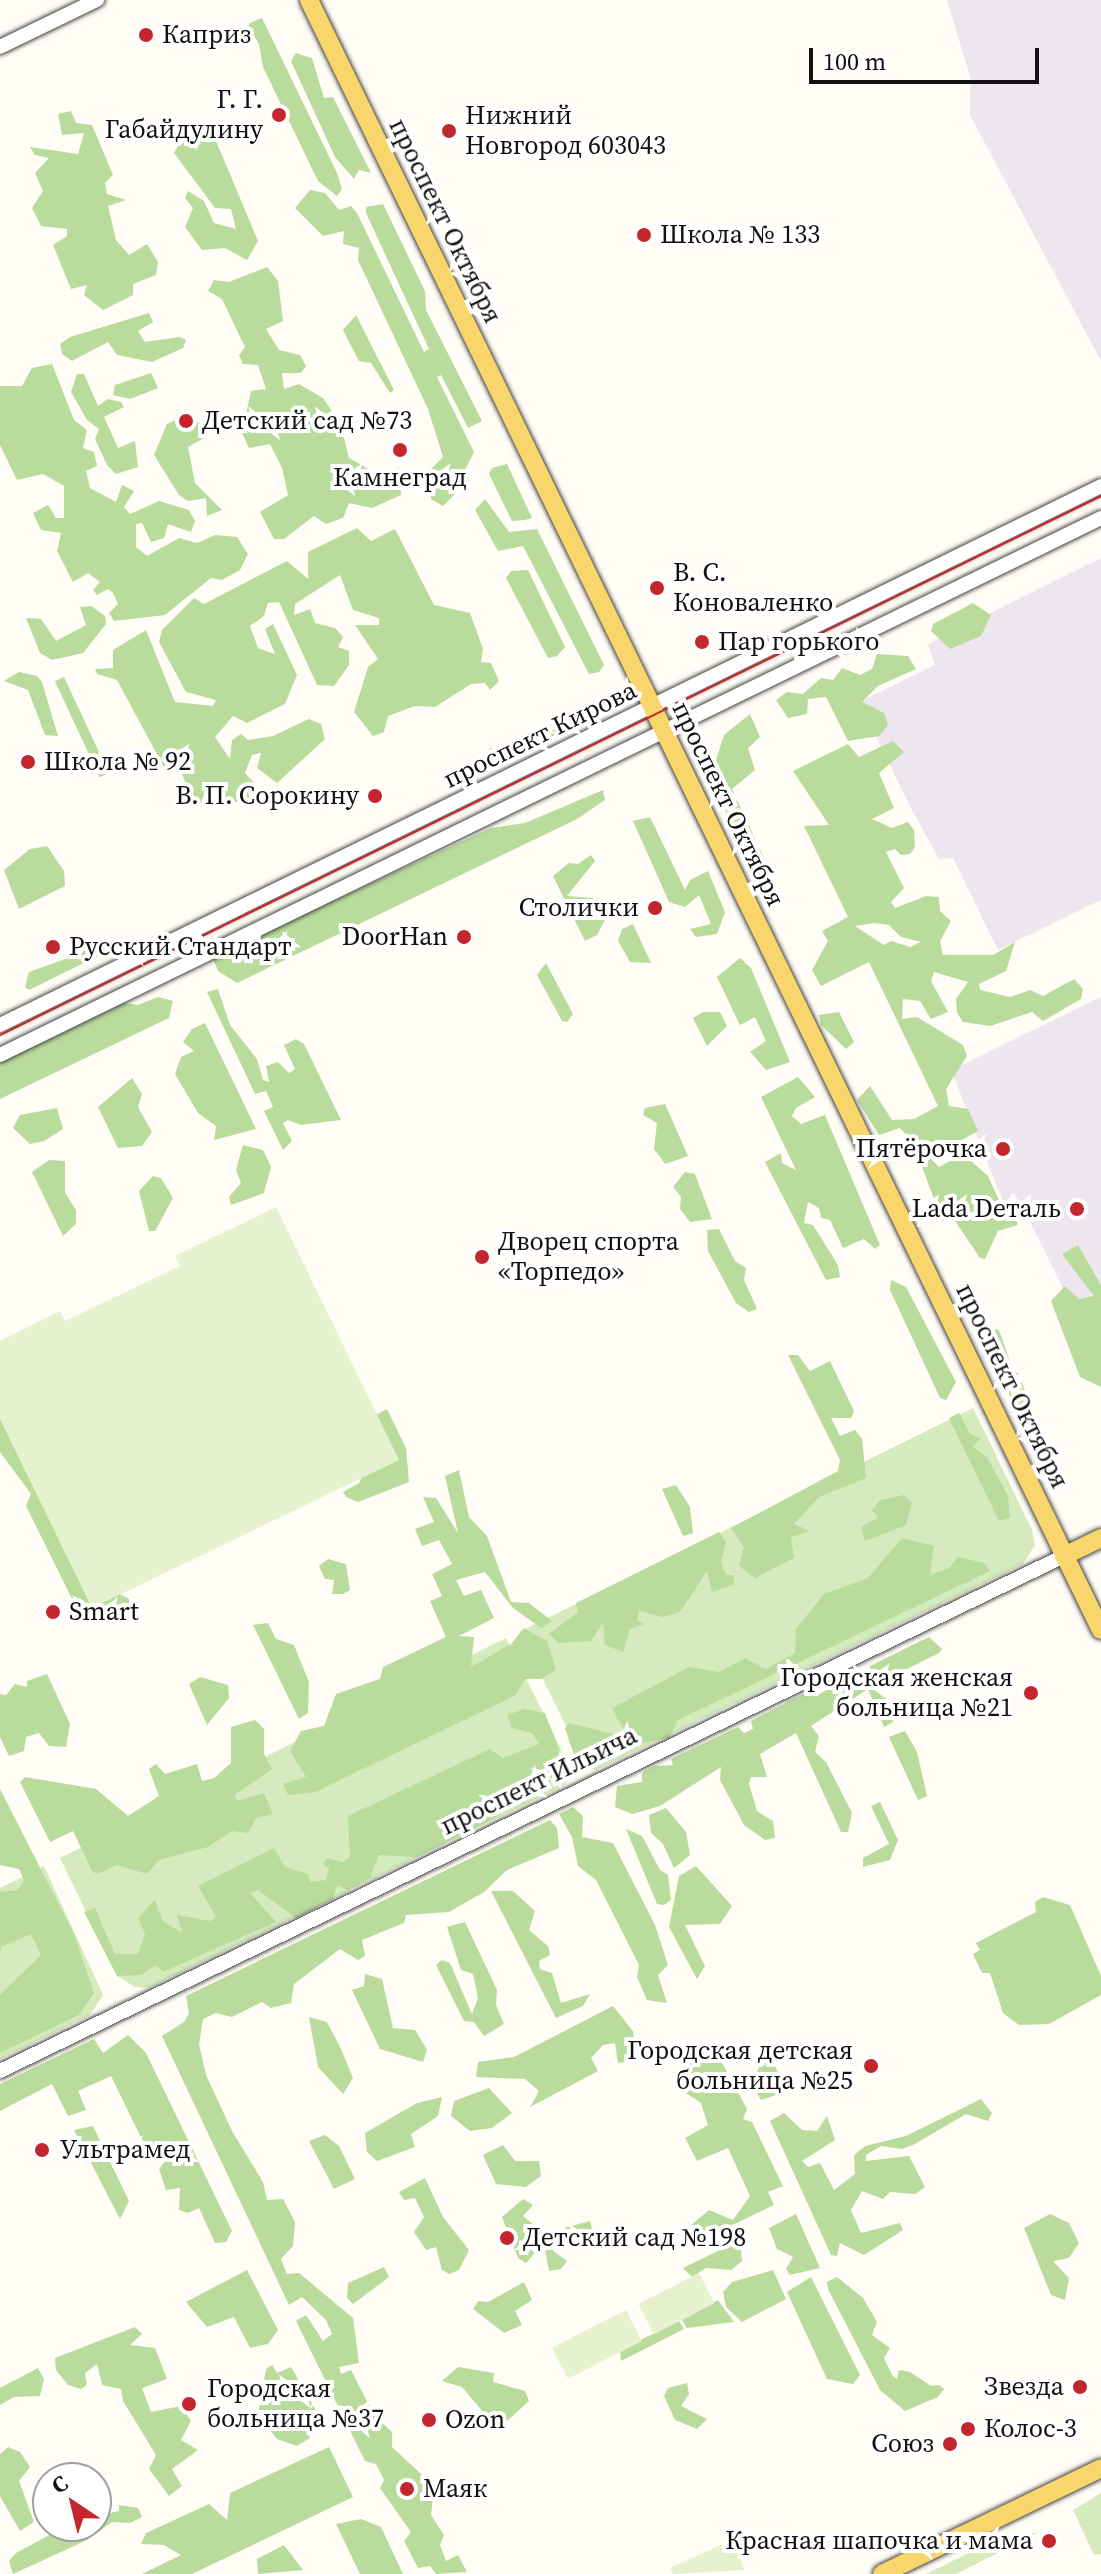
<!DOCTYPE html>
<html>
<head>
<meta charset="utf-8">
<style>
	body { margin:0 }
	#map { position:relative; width:1101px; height:2574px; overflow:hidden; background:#fffdf5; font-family:"Source Serif 4",serif }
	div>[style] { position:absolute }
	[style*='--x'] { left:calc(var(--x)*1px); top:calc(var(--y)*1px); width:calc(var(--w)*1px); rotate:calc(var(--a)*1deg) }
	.industrial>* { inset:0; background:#eee6ef }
	.green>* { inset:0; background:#d5ebbd }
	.forest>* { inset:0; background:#b9dc9c; transform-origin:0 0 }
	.pitch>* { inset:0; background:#e6f2cf; transform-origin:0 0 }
	.roads { filter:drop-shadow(0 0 2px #444) drop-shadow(0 0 2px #444) }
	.minor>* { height:14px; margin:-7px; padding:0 7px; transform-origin:7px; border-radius:7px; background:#fff }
	.major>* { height:18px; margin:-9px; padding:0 9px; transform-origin:9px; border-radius:9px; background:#f9d66b }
	.tram>* { height:2px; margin:-1px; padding:0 1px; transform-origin:1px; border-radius:1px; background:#c4262e }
	.dots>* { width:22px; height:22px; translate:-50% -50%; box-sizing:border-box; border:4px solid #fff; border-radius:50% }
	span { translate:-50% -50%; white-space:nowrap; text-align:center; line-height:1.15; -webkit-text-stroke:8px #fff; paint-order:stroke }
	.poi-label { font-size:26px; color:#111 }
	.left { translate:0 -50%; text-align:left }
	.right { translate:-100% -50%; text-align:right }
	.street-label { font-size:26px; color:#111 }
	.north { position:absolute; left:32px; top:2462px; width:80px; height:80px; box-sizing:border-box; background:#fff; border:2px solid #a0a0a0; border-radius:50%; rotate:325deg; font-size:22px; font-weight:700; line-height:32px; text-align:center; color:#111 }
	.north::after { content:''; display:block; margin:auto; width:28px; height:36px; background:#c4262e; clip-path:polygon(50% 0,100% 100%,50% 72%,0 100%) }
	.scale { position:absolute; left:809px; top:48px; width:230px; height:36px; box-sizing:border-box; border:4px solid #111; border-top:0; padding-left:10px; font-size:24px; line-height:28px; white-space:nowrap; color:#111; -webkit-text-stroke:6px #fff; paint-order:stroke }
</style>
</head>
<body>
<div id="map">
	<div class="industrial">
		<div style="clip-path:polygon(947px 0,1101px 0,1101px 361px,970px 115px,970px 77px)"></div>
		<div style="clip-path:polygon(1101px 558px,1101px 900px,998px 950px,953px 858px,939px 859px,911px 808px,859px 702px,935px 665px,928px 644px)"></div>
		<div style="clip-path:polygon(1101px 997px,1101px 1293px,1072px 1307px,1025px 1212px,1004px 1204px,951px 1070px)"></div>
	</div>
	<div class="green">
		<div style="clip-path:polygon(973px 1408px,1032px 1530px,1035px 1545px,1023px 1564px,596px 1770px,587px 1768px,519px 1632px)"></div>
		<div style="clip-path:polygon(506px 1638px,570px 1767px,565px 1785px,148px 1988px,135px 1987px,117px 1976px,60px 1858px)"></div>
		<div style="clip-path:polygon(44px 1866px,103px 1995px,90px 2015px,0 2059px,0 1888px)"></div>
		<div style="clip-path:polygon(1101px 2493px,1101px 2554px,1094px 2555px,1073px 2510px)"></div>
		<div style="clip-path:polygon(1039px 2532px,956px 2574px,926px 2574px,987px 2544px)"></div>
	</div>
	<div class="forest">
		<div style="clip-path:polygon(262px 18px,337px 173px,342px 189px,337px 196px,318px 181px,263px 67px,259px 44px,247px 24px)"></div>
		<div style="clip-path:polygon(296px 53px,312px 58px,324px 98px,333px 97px,371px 173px,359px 170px,354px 179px,335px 157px,291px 61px)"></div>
		<div style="clip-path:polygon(71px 111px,76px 123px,92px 125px,113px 175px,105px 183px,107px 194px,126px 200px,108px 206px,116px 240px,129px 255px,147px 244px,158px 262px,156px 275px,133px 284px,133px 295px,103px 310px,84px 295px,87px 285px,71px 289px,53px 245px,67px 236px,67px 229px,41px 226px,32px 208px,43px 191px,35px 173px,49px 158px,35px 155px,30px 147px,78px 154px,84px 133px,62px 135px,58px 114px)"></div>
		<div style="clip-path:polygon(188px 128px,211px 129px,258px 241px,247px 260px,225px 248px,202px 250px,185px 227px,193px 208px,185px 198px,188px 191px,204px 201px,214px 223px,236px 229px,231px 209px,215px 208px,174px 153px)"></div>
		<div style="clip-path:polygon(310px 190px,325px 193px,339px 210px,351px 206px,357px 213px,424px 352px,429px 349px,366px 213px,366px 207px,383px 204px,425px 291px,426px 310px,482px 421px,468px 428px,441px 375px,437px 377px,474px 452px,465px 470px,471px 487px,460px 489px,443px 506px,431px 499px,429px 471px,443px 457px,428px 409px,358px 260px,359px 248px,343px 244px,344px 231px,323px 236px,295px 208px)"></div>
		<div style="clip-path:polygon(267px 267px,278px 281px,283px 321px,266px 329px,279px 350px,300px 355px,306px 366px,301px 373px,282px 373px,284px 389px,299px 384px,323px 398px,340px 423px,349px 458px,379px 475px,399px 468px,401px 495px,372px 508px,349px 503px,343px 518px,326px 524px,314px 516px,284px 539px,274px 539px,260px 512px,288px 495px,282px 468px,270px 444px,249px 448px,242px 433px,251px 391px,266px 389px,258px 365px,243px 364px,239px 355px,245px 347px,222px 299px,208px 291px,214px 280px,229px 282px)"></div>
		<div style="clip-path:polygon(149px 313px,153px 322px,138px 331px,145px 342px,180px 337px,186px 340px,183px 348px,152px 362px,117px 355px,108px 342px,72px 361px,62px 354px,60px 344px,70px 337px)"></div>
		<div style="clip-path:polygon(356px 315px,394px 390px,390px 393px,371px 363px,359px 361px,343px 330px)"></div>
		<div style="clip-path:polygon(52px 364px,74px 420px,87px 430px,83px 448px,94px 452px,97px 466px,86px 471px,90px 488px,116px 502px,122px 485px,134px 491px,124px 507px,130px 514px,159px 501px,189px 510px,195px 521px,191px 532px,168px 524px,164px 538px,151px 542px,142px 523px,136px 524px,136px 547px,147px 556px,179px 538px,197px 543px,215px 535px,237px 537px,248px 554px,240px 570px,222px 580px,211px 578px,165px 615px,114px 621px,109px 613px,118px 604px,113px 593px,108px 589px,97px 595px,93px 590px,100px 582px,88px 573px,73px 582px,57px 551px,61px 533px,41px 530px,33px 513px,48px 505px,56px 518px,64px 518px,64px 486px,43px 474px,17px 480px,0 445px,0 386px,22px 386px,32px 368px)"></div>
		<div style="clip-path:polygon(151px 373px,158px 388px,130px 399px,113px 395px,115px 385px)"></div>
		<div style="clip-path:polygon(77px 374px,84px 374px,98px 406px,108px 399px,121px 402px,124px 407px,104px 417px,118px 448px,135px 441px,138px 467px,116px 474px,107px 465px,95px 439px,99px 429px,87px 420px,71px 392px)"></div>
		<div style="clip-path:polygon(188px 414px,204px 427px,204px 438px,188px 447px,195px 483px,222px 510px,207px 516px,206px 498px,188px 501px,179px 495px,154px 455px,167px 424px)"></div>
		<div style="clip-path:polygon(507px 464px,532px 518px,525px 520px,512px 521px,489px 474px,492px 468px)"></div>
		<div style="clip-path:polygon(485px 499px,509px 532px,537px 529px,604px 665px,599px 672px,589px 674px,523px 546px,498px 551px,475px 510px)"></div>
		<div style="clip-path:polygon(357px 528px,371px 541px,395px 529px,434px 605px,470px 613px,483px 649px,481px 662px,491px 663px,499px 681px,490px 690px,485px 683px,471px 684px,435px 707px,415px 706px,388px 716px,384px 732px,373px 736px,354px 712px,368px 667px,378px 659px,355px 625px,379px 625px,379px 618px,353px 610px,340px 575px,295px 604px,294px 615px,310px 609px,315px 623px,335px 628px,343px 637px,338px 647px,349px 651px,349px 665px,334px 686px,317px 685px,279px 602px,268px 603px,264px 616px,250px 626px,258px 648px,275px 654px,265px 629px,273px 624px,297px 675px,285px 704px,247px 723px,233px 716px,215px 737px,230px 759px,232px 740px,241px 734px,248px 740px,273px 736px,309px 719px,321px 724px,325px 739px,277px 783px,257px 768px,261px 753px,252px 755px,245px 773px,256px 785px,253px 798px,239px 803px,205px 789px,202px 803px,181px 805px,178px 787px,185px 781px,179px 767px,166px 771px,117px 680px,97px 674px,95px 669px,113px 668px,113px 650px,146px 630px,175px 702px,213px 706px,216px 700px,186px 692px,159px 642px,162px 630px,194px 598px,204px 604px,287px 561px,308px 579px,308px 552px)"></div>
		<div style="clip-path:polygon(528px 570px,565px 647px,557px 656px,548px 658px,506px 578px,511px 571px)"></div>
		<div style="clip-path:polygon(973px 603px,991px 615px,981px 636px,950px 649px,931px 631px,933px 624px)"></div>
		<div style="clip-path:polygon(91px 606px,105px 616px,106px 624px,83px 653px,52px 660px,40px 653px,26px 618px,41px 619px,56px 641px,86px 625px,80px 607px)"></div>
		<div style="clip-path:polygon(877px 654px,908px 656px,916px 669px,878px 686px,862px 702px,884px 713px,888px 725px,879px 736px,848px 741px,826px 697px,808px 699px,807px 714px,788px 718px,776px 700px,787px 692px,803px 694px,821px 678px,833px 680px,842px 668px,860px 675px,872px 669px)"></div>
		<div style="clip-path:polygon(19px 672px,37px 676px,42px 682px,58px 736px,45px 735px,28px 690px,4px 681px)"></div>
		<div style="left:64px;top:677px;width:106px;height:10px;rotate:65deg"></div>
		<div style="clip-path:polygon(574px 714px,572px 727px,500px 761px,488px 754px,490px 748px,506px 752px,551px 725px,557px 728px)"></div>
		<div style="clip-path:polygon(750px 714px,760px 737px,748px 748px,755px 770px,732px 789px,769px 869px,751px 873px,711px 776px,724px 735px)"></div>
		<div style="clip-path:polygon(evenodd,893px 741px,904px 752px,879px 773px,894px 808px,872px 819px,892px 828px,908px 822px,914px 830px,915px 847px,910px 854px,901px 855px,895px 849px,886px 852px,904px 888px,891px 902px,895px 908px,926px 896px,939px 897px,940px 911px,951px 921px,940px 941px,943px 955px,993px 955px,1015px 942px,1006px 971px,979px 984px,980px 990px,1010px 997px,1030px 990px,1043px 996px,1074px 979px,1083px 989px,1081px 999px,1043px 1021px,1032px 1012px,990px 1026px,963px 1022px,957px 1013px,956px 999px,968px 982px,934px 972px,931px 981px,948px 1012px,931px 1019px,920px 1001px,903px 999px,902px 1019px,917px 1017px,963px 1045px,967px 1056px,946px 1089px,949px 1106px,968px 1109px,978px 1131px,930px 1158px,939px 1167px,963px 1154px,988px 1176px,1003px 1209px,1012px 1208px,1018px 1225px,998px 1231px,985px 1259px,980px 1258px,953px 1218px,942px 1221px,913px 1142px,900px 1128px,879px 1135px,857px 1100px,870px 1086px,892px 1120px,914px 1119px,938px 1106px,869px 962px,821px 986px,812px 970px,828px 941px,822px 931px,848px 917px,804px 826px,829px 825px,793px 771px,848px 744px,859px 757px,893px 741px,874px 923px,889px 925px,901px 937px,921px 942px,910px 947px,891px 941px,884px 945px,855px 926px,874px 923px)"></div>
		<div style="clip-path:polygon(603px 790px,605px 800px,577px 819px,237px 983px,218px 971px,213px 959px,307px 913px,491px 828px,525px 823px)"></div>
		<div style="clip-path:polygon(650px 817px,685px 890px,690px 880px,708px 871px,725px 912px,717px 934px,696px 937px,690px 929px,711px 924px,699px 895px,685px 907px,669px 902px,633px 821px)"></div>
		<div style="clip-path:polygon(47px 846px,64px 871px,65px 886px,19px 909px,4px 870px,30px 849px)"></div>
		<div style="clip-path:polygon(591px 855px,595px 861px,567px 896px,593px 898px,606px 918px,597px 935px,585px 941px,553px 876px,569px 863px,578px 864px)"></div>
		<div style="clip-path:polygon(633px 924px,651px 963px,630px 962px,618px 941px,622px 929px)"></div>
		<div style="clip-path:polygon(90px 943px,97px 945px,98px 956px,29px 990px,25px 987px,29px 972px,82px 953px)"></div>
		<div style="clip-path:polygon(740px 958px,751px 968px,790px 1062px,766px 1070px,750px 1052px,766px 1041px,755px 1017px,740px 1025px,717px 977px)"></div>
		<div style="clip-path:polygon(546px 963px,573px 1014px,567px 1022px,562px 1021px,537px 975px)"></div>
		<div style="clip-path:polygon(218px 989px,230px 1025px,257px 1059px,263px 1080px,269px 1082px,266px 1066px,278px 1062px,289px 1073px,295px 1069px,284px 1045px,296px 1039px,304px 1044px,341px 1120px,301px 1125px,288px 1120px,283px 1123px,292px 1141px,283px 1150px,264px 1111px,273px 1107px,266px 1091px,255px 1094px,207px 992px)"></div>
		<div style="clip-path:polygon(158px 997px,173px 1001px,169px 1018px,0 1099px,0 1059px,118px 1002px,138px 1005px)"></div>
		<div style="clip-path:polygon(703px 1012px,720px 1012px,727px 1026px,707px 1046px,693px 1018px)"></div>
		<div style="clip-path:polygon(839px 1012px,854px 1042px,846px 1049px,821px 1025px,819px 1015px)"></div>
		<div style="clip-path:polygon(205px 1023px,256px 1129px,214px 1140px,216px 1126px,198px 1113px,175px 1074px,181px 1057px,194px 1051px,183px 1042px,192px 1029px)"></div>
		<div style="clip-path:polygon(798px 1077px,815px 1097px,796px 1108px,792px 1116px,801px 1124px,825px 1115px,880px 1245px,875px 1249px,864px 1239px,843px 1248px,830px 1220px,821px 1218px,819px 1208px,808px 1202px,804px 1223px,813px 1225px,838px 1265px,840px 1277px,826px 1280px,765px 1162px,781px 1153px,782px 1163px,796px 1170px,761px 1097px)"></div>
		<div style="clip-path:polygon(132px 1078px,142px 1094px,138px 1107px,152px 1132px,142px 1146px,118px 1148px,98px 1107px)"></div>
		<div style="clip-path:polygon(665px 1104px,688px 1156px,665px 1164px,654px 1149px,657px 1123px,643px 1115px,645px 1108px)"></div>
		<div style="clip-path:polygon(57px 1108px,63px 1129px,44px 1141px,30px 1144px,13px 1128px,20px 1115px)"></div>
		<div style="clip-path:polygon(243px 1145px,263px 1150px,271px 1167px,264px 1193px,231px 1205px,229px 1197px,241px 1183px,236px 1170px)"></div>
		<div style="clip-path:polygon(49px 1160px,65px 1161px,65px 1193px,76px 1210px,76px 1224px,63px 1236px,32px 1172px)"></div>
		<div style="clip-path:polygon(685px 1172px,695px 1174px,712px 1219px,690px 1222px,680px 1209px,681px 1197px,673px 1187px)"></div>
		<div style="clip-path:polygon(153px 1176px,161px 1178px,173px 1198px,155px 1231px,149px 1231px,139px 1191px)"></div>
		<div style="clip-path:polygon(719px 1229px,735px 1261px,746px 1268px,744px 1280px,757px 1309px,749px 1312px,736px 1303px,708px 1251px,707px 1230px)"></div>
		<div style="clip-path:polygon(1078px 1245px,1101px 1285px,1101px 1387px,1080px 1377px,1051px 1301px,1065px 1286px,1079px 1299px,1094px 1296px,1062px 1254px)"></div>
		<div style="clip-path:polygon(891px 1280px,906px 1287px,956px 1382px,946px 1400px,940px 1398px,890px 1290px)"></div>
		<div style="clip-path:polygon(991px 1328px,999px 1330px,1010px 1361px,1005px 1365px,984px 1358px,978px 1338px)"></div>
		<div style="clip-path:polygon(788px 1355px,798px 1355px,810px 1371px,830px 1361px,854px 1411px,851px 1418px,831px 1418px,840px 1436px,855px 1430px,862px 1439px,866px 1478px,819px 1497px,794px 1524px,810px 1531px,791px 1537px,794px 1558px,755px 1578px,739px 1566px,744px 1547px,731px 1528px,838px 1471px,840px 1460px)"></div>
		<div style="clip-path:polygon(995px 1367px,1018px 1373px,1045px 1440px,1032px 1446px,1013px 1415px,1007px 1382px,995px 1384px)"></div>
		<div style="clip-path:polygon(0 1407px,114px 1591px,129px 1599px,130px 1607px,100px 1623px,83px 1621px,26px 1506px,31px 1494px,0 1452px)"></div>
		<div style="clip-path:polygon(387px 1409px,406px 1448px,409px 1482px,358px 1502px,346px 1497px,343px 1492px,359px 1483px,374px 1454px,359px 1424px)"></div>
		<div style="clip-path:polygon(959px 1413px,970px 1434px,981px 1438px,973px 1447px,987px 1457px,1008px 1496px,1010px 1518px,999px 1521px,949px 1418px)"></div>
		<div style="clip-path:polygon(459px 1470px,469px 1517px,487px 1536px,511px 1602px,529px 1603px,552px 1621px,541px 1628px,513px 1608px,485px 1572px,456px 1580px,464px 1596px,481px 1590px,494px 1618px,459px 1636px,474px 1637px,471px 1667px,511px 1644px,524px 1628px,547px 1641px,556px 1670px,541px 1679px,525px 1679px,516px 1695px,315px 1792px,288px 1795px,283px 1784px,306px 1777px,290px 1751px,301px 1731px,324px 1726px,336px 1694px,380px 1679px,383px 1667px,446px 1637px,430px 1601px,442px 1596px,432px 1574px,452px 1564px,439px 1540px,422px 1546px,415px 1529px,434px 1522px,423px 1497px,436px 1498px,458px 1533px,445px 1476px)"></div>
		<div style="clip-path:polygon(676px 1485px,690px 1507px,693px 1533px,683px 1536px,662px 1489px)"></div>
		<div style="clip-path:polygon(904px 1495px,912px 1503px,906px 1525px,865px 1541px,861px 1527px,878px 1518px,872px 1510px,880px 1500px)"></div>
		<div style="clip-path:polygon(719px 1532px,726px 1542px,721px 1562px,726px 1575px,734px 1575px,734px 1584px,712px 1592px,707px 1571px,680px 1612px,662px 1617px,639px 1611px,637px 1620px,644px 1624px,630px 1629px,623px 1652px,605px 1645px,603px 1623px,591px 1641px,559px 1643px,549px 1634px,578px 1612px,576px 1603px)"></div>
		<div style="clip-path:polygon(902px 1538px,934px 1546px,930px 1575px,949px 1568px,958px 1557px,984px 1563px,990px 1571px,678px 1720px,669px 1738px,642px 1743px,638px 1735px,626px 1734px,612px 1708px,689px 1667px,719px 1672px,745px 1658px,766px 1669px,795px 1653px,796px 1629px,824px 1594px,868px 1578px)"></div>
		<div style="clip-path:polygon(328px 1559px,346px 1564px,350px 1590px,343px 1594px,332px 1594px,334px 1580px,325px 1579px,319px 1566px)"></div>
		<div style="clip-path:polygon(268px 1623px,276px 1639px,294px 1645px,309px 1682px,308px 1713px,299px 1719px,253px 1625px)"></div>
		<div style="clip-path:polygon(929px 1637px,942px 1649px,939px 1653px,881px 1682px,879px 1691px,894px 1708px,893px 1722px,884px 1727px,868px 1689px,811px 1726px,819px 1736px,815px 1752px,826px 1762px,852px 1813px,848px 1832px,841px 1832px,796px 1733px,760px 1754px,767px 1777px,751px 1777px,749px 1784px,757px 1811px,773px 1821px,775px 1838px,765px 1840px,744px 1825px,720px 1780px,721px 1767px,660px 1806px,632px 1814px,615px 1807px,617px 1786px,642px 1782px,642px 1773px,654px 1766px,673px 1765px,671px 1759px,738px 1727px,744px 1733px,753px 1729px,751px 1721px,811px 1690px,815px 1696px,857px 1675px,862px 1681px,871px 1679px,870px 1666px)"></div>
		<div style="clip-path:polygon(47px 1674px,70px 1724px,66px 1747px,49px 1746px,39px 1733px,26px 1737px,24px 1751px,9px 1756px,0 1737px,0 1694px,6px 1695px,15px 1684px,27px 1687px,27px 1681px)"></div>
		<div style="clip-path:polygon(200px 1677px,228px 1685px,229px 1698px,207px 1725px,189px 1684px)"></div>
		<div style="clip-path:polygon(524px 1709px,545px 1713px,562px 1757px,552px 1767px,555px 1777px,523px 1804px,502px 1804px,496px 1817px,417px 1857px,379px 1855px,370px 1878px,348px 1890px,337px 1885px,333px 1899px,296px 1918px,258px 1890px,250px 1893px,276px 1922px,163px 1972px,156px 1965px,141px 1975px,117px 1976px,84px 1912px,95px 1908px,115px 1954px,138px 1954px,145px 1934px,138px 1918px,155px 1900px,163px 1921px,182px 1933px,177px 1915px,210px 1921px,216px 1917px,198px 1886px,274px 1848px,285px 1867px,308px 1874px,310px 1882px,326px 1880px,329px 1869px,323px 1864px,327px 1858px,343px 1862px,350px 1857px,348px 1816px,490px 1749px,503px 1758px,539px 1744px,532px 1733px,512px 1728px,507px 1715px)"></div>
		<div style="clip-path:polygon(255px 1720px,264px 1729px,264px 1754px,272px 1769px,235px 1795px,237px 1801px,264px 1793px,273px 1814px,256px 1818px,248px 1833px,232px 1831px,208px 1847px,159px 1860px,147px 1874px,117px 1865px,97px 1874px,92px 1871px,73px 1831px,50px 1842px,20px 1782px,25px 1777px,96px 1789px,128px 1816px,159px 1796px,149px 1769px,156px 1764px,165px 1774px,197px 1764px,202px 1781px,214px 1778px,231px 1763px,231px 1727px)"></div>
		<div style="clip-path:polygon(569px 1723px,613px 1734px,617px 1749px,576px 1761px,565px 1728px)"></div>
		<div style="clip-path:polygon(905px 1731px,917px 1752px,927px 1796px,918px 1800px,889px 1737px)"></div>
		<div style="clip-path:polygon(0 1789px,74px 1934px,94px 1993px,79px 2015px,0 2053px,0 1995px,41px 1955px,31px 1934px,1px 1947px,0 1957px,0 1892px,18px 1890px,24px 1880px,19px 1869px,0 1865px)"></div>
		<div style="clip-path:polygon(880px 1802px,898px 1840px,890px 1860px,863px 1867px,863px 1858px,889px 1844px,871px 1806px)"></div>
		<div style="clip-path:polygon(573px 1807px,583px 1816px,582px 1837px,613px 1843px,655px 1925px,668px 1965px,658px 1975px,667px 2003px,647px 2000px,637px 1977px,639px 1965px,596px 1880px,578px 1866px,572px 1837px,559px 1814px)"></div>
		<div style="clip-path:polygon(666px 1808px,686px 1832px,690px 1855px,674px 1868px,663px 1844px,651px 1833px,649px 1815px)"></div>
		<div style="clip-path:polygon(550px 1820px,557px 1828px,559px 1848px,507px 1870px,484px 1892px,449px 1912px,406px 1915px,404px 1923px,362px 1940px,365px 1956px,358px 1960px,340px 1949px,294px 1984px,291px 2003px,271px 2008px,262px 2002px,232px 2017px,216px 2013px,203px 2019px,199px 2044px,206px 2075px,232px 2131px,263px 2182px,267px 2200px,283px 2199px,295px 2222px,293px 2246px,281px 2259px,287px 2274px,299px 2273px,353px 2318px,359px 2363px,339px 2367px,341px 2374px,351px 2370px,374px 2415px,392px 2432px,392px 2447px,434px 2486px,431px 2515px,444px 2535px,440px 2545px,446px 2561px,458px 2555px,467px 2572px,436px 2574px,430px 2566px,418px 2568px,404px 2541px,411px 2532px,380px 2488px,384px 2480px,376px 2464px,365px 2461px,296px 2321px,306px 2315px,323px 2341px,332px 2334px,326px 2320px,302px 2297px,289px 2305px,162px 2036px,184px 2022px,189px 2013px,186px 1996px)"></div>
		<div style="clip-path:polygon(626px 1829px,642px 1836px,660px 1870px,668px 1875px,671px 1900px,664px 1905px,657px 1904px)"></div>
		<div style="clip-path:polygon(696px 1866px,732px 1906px,720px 1924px,685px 1925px,705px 1966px,697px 1979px,669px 1927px,679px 1876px)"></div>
		<div style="clip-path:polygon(491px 1891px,513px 1891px,535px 1911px,529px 1930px,548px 1946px,550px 1955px,539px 1961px,540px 1969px,552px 1973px,561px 2003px,590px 1994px,583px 2006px,556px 2018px)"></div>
		<div style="clip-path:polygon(1043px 1897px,1070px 1905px,1101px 1976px,1101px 1995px,1049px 2024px,1019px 2025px,1003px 2013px,990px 1973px,982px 1973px,973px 1954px,980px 1950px,976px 1943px,1036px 1912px,1035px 1902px)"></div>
		<div style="clip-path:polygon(465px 1922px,497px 1990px,496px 2005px,504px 2024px,484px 2036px,474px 2022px,464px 2021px,436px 1965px,442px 1960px,450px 1963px,472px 2014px,478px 1998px,473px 1974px,461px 1970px,447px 1927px)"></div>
		<div style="clip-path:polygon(365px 1974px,382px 1979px,393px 2028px,415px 2030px,427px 2050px,423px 2062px,380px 2049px,352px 1990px,364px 1986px)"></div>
		<div style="clip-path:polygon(613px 2006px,647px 2049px,637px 2060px,618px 2063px,615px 2043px,603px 2045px,591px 2058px,598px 2071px,530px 2107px,539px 2091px,525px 2079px,476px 2077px,478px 2062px,514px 2057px)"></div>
		<div style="clip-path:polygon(309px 2017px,327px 2022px,341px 2049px,353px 2078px,343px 2094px,318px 2067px)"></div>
		<div style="clip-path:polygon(128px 2035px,146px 2053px,232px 2231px,226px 2242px,215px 2243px,199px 2208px,188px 2213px,179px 2210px,180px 2188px,166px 2190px,159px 2169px,166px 2160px,150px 2156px,111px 2076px,78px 2091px,86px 2110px,68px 2116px,52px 2084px,0 2111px,0 2084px,94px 2039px,103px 2053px)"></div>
		<div style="clip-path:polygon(712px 2044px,747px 2109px,743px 2119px,752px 2122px,783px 2186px,768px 2192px,774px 2205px,687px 2247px,682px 2233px,709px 2210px,733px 2220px,750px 2196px,728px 2148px,697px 2161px,685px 2138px,708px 2125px,701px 2103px,683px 2091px,677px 2075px,702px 2047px)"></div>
		<div style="clip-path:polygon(762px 2060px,774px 2063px,779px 2076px,776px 2095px,761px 2100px,752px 2085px)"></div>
		<div style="clip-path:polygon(489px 2088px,512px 2113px,492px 2128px,470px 2131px,451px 2116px,454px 2101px)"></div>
		<div style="clip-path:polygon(442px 2097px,438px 2116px,411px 2134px,415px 2147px,377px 2161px,367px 2152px,365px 2133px,417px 2103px)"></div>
		<div style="clip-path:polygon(981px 2099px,992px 2113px,988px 2121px,966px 2114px,913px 2145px,902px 2149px,881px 2146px,866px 2155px,866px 2161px,909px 2156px,925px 2187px,915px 2194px,890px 2192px,883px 2199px,862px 2191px,851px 2210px,861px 2233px,900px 2223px,903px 2230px,864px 2255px,840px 2243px,837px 2256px,831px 2255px,770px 2121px,784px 2113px,802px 2130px,817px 2131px,827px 2116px,835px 2140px,802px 2161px,808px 2167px,820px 2163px,834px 2190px,855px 2174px,854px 2155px,865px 2146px,906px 2136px)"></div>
		<div style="clip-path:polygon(93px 2126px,129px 2201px,120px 2219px,74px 2130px)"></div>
		<div style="clip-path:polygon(325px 2135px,339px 2146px,355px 2179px,334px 2189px,309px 2141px)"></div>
		<div style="clip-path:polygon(503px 2145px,515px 2161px,539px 2161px,541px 2176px,526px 2187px,496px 2184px,483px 2155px)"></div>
		<div style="clip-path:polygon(425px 2178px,443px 2217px,469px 2250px,459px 2270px,449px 2274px,442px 2270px,436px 2247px,426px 2250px,414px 2232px,424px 2217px,415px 2198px,404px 2200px,399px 2192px)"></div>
		<div style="clip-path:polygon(523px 2199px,533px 2205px,523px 2216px,534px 2225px,529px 2241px,534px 2254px,526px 2263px,518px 2258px,502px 2217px)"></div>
		<div style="clip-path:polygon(796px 2214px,820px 2268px,790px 2275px,786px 2269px,793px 2257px,777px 2249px,769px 2228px)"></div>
		<div style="clip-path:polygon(1050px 2214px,1069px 2223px,1079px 2243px,1069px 2258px,1053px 2261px,1069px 2278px,1065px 2300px,1051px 2295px,1024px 2228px)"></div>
		<div style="clip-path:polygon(590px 2221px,594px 2236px,580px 2250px,561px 2240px,552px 2250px,567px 2261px,561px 2269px,549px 2271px,542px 2234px)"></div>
		<div style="clip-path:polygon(740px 2240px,742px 2261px,731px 2270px,706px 2268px,692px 2277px,683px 2268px)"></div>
		<div style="clip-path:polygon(384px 2267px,389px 2277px,353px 2304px,347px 2298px,348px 2283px)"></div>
		<div style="clip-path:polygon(247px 2270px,278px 2330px,268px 2344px,250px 2348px,234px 2317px,207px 2327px,186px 2302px)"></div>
		<div style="clip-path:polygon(773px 2270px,786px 2299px,742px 2322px,726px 2307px,723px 2292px,732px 2282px)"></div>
		<div style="clip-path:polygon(811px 2277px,860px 2375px,853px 2384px,827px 2379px,787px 2292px)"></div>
		<div style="clip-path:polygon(837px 2277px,863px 2298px,877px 2322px,872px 2335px,890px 2348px,884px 2358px,892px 2375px,897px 2379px,899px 2370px,910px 2372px,931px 2386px,939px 2385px,944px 2389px,938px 2397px,905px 2411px,880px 2390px,828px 2289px,827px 2282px)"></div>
		<div style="clip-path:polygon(524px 2282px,532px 2300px,515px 2311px,522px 2325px,504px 2333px,473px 2309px,478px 2301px,488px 2302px)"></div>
		<div style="clip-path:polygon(718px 2300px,734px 2322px,687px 2328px,682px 2320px)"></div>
		<div style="clip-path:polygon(679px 2321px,684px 2329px,621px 2361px,620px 2350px)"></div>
		<div style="clip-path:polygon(135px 2327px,142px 2334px,130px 2345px,155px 2348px,167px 2379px,142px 2388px,151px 2412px,181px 2406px,191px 2421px,181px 2440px,198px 2450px,172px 2469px,182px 2486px,169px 2496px,149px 2469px,156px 2455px,123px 2401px,121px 2389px,102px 2385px,97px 2364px,85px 2373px,87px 2385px,81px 2389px,68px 2385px,56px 2370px,55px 2358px)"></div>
		<div style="clip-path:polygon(272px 2365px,277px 2373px,291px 2367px,318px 2414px,303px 2423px,310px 2438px,297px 2446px,277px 2439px,258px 2415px,266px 2369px)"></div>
		<div style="clip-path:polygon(458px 2367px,494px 2373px,493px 2382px,525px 2391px,529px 2401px,506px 2422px,493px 2424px,462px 2387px,442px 2381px)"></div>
		<div style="clip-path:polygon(38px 2368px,44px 2379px,40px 2396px,14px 2397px,0 2405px,0 2388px)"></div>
		<div style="clip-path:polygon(687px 2383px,689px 2394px,681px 2406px,707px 2419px,697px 2429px,675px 2420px,664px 2396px,668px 2388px)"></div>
		<div style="clip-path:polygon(8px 2447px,20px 2452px,30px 2467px,19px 2481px,34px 2522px,20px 2531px,0 2496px,0 2454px)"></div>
		<div style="clip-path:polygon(329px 2447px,353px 2497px,192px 2574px,142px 2574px,181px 2555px,164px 2545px,141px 2544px,146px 2533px,209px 2504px,227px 2520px,230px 2493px)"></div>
		<div style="clip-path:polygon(119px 2505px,138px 2508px,142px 2517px,130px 2523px,112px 2522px,87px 2540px,13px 2574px,9px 2561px,16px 2553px,66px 2526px,96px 2526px,96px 2516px,119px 2511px)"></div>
		<div style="clip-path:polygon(361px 2519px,381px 2527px,403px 2574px,360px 2574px,336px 2524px)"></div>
		<div style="clip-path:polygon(284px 2545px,303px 2570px,258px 2574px,257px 2559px)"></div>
	</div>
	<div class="pitch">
		<div style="clip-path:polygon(276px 1207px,399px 1460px,92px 1608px,0 1419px,0 1341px,60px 1311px,65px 1321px,80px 1314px,180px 1266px,175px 1256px)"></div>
		<div style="left:699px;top:2273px;width:34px;height:68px;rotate:63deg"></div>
		<div style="left:626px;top:2310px;width:35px;height:83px;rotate:63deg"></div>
		<div style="clip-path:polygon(732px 2540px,745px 2570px,673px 2574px,670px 2568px)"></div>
	</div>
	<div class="roads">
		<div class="minor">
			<div style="--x:0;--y:47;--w:108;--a:-25.9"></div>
			<div style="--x:0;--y:1025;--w:1226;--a:-26.08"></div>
			<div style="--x:0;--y:1055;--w:1225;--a:-26"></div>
			<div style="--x:0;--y:2071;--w:1182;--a:-25.83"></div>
		</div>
		<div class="major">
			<div style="--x:309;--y:0;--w:1812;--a:64.09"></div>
			<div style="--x:1064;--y:1556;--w:41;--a:-25.9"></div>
			<div style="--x:882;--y:2574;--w:243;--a:-25.8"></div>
		</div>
	</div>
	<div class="tram">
		<div style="--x:0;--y:1035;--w:1226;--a:-26.08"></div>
	</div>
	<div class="dots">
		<div style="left:146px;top:35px;background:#c4262e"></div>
		<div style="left:279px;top:115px;background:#c4262e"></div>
		<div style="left:449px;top:131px;background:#c4262e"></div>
		<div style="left:644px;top:235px;background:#c4262e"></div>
		<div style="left:186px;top:421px;background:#c4262e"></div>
		<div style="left:400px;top:450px;background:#c4262e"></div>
		<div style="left:657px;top:588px;background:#c4262e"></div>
		<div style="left:702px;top:642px;background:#c4262e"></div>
		<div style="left:28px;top:762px;background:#c4262e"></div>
		<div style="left:375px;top:796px;background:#c4262e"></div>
		<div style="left:655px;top:908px;background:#c4262e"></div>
		<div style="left:464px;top:937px;background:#c4262e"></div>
		<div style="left:53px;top:947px;background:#c4262e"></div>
		<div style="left:1003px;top:1149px;background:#c4262e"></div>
		<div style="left:1077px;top:1209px;background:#c4262e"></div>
		<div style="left:482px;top:1257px;background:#c4262e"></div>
		<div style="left:53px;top:1612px;background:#c4262e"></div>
		<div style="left:1031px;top:1693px;background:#c4262e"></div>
		<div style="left:871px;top:2066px;background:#c4262e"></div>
		<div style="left:42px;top:2150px;background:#c4262e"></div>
		<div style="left:507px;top:2238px;background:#c4262e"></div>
		<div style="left:1080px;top:2387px;background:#c4262e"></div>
		<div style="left:189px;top:2404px;background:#c4262e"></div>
		<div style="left:429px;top:2420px;background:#c4262e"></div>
		<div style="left:968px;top:2429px;background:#c4262e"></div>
		<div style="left:950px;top:2444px;background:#c4262e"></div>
		<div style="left:407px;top:2489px;background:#c4262e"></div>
		<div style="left:1049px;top:2541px;background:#c4262e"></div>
	</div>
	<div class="poi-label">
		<span class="left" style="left:162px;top:35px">Каприз</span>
		<span class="right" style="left:263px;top:115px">Г. Г.<br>Габайдулину</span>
		<span class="left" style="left:465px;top:131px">Нижний<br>Новгород 603043</span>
		<span class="left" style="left:660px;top:235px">Школа № 133</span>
		<span class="left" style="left:202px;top:421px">Детский сад №73</span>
		<span style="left:400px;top:478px">Камнеград</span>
		<span class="left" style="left:673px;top:588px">В. С.<br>Коноваленко</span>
		<span class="left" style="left:718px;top:642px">Пар горького</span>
		<span class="left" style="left:44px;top:762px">Школа № 92</span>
		<span class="right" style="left:359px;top:796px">В. П. Сорокину</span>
		<span class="right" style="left:639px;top:908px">Столички</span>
		<span class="right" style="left:448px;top:937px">DoorHan</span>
		<span class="left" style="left:69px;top:947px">Русский Стандарт</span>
		<span class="right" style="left:987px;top:1149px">Пятёрочка</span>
		<span class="right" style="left:1061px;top:1209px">Lada Dеталь</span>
		<span class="left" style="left:498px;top:1257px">Дворец спорта<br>«Торпедо»</span>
		<span class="left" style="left:69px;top:1612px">Smart</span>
		<span class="right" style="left:1013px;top:1693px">Городская женская<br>больница №21</span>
		<span class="right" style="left:853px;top:2066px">Городская детская<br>больница №25</span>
		<span class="left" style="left:60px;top:2150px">Ультрамед</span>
		<span class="left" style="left:523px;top:2238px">Детский сад №198</span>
		<span class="right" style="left:1064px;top:2387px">Звезда</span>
		<span class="left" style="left:207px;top:2404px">Городская<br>больница №37</span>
		<span class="left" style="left:445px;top:2420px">Ozon</span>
		<span class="left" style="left:984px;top:2429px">Колос-3</span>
		<span class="right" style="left:934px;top:2444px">Союз</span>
		<span class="left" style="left:423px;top:2489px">Маяк</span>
		<span class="right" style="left:1033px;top:2541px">Красная шапочка и мама</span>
	</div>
	<div class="street-label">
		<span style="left:445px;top:221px;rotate:64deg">проспект Октября</span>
		<span style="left:540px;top:735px;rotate:-26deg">проспект Кирова</span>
		<span style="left:728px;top:804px;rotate:64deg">проспект Октября</span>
		<span style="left:1012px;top:1386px;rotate:64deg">проспект Октября</span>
		<span style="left:539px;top:1781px;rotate:-26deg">проспект Ильича</span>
	</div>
	<div class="north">С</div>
	<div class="scale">100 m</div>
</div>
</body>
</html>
